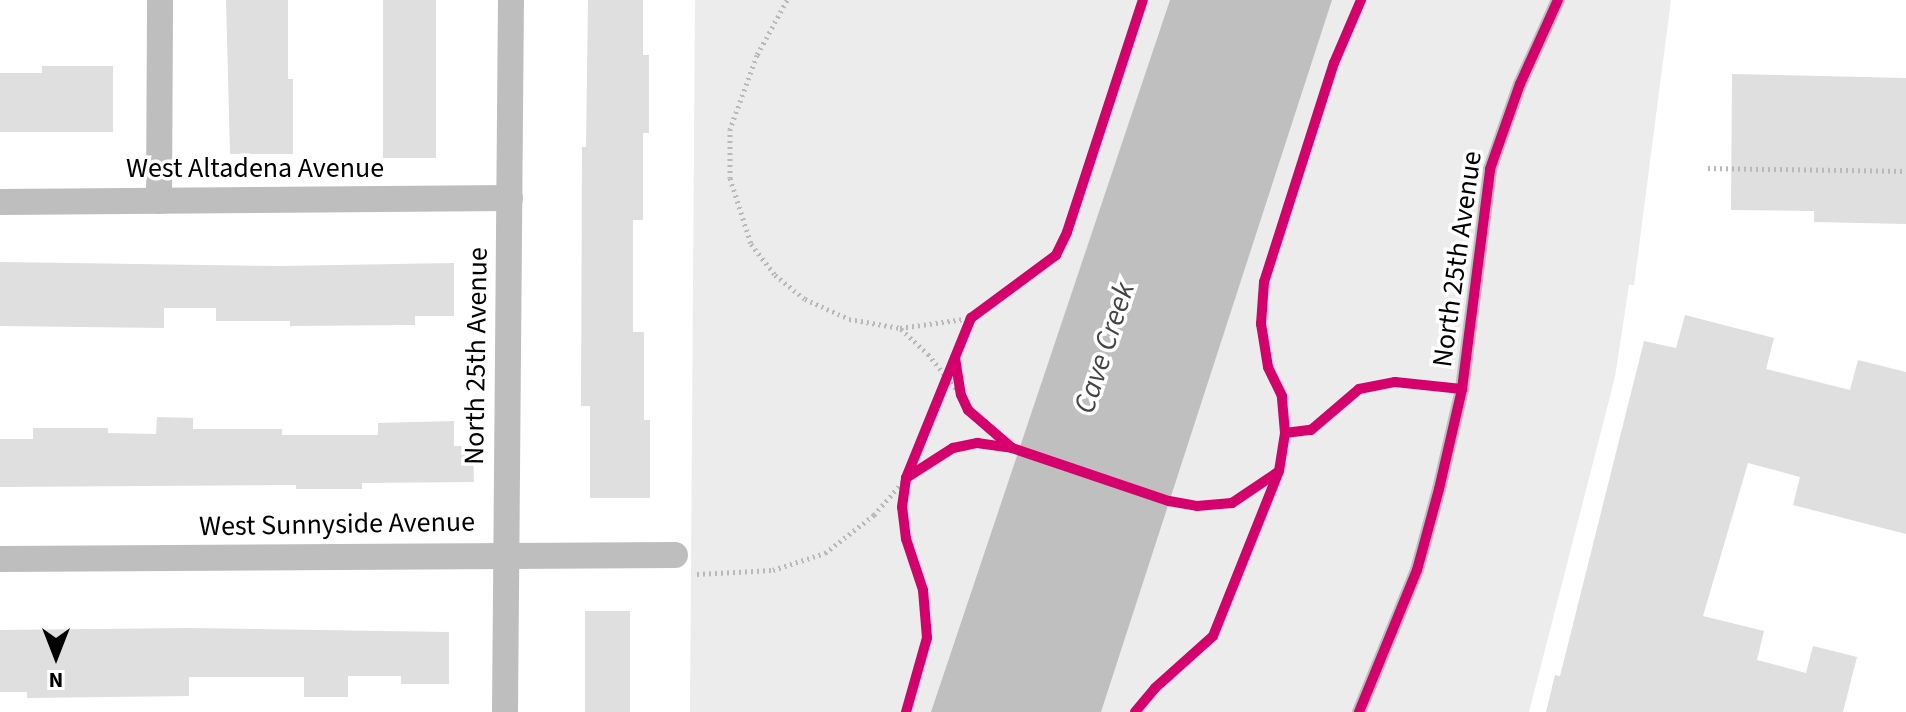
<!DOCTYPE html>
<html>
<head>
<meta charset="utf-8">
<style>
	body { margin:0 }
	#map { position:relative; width:1906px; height:712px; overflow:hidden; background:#fff; font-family:"Source Sans 3",sans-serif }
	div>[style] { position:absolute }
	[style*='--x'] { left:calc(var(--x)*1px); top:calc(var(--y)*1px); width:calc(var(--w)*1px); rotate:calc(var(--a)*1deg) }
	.green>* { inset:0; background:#ececec }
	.water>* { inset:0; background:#bfbfbf }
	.building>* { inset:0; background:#dfdfdf; transform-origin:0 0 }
	.path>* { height:5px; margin-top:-2.5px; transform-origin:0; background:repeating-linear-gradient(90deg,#b9b9b9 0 2px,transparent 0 6px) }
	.service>* { height:14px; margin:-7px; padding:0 7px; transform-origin:7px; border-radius:7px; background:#bebebe }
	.minor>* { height:26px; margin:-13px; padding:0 13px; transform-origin:13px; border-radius:13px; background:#bebebe }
	.cycleway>* { height:10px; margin:-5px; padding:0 5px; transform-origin:5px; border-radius:5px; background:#d6006c }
	span { translate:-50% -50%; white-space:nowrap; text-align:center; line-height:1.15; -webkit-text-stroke:7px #fff; paint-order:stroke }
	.street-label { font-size:28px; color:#000 }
	.water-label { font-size:30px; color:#444; font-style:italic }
	.north { position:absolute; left:16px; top:616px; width:80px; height:80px; -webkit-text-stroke:6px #fff; paint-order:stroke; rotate:180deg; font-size:22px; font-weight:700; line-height:32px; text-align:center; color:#000 }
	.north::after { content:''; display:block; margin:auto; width:28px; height:36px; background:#000; clip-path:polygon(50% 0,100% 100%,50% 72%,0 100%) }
</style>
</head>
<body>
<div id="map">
	<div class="green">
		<div style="clip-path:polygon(695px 0,1671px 0,1634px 285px,1629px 285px,1615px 377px,1529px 712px,690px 712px)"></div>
	</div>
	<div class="water">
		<div style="clip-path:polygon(1170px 0,1332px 0,1101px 712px,931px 712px)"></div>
	</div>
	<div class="building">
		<div style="clip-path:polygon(226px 0,288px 0,288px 79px,293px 79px,293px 154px,230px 154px)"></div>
		<div style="left:383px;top:0;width:53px;height:158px"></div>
		<div style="clip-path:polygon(588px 0,643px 0,643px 55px,649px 55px,649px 133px,643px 133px,643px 220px,633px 220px,633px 332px,644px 332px,644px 420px,650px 420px,650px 498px,590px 498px,590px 406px,581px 406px,582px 147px,586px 147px)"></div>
		<div style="clip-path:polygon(42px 66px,113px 66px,113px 132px,0 132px,0 73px,42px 73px)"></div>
		<div style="clip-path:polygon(1732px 74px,1906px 78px,1906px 224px,1814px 222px,1814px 211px,1731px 210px)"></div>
		<div style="clip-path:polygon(0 262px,280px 266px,454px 263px,454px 316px,415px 316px,415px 325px,290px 326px,290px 321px,216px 321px,216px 308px,164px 308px,164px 328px,0 326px)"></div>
		<div style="clip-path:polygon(1685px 315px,1774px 338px,1766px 369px,1850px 390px,1858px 360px,1906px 372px,1906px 534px,1793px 505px,1800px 477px,1748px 463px,1703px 616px,1764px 631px,1757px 660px,1806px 673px,1813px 646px,1857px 657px,1843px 712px,1546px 712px,1555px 675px,1560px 676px,1644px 341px,1676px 348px)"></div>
		<div style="clip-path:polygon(157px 417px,193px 418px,193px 429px,282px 429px,282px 435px,378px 435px,378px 423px,454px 421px,454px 446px,473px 446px,474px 482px,362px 483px,362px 489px,296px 489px,296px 485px,0 487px,0 439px,33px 439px,33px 428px,108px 428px,108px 433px,156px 434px)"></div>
		<div style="left:585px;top:611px;width:45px;height:101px"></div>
		<div style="clip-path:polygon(189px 628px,449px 632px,449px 684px,401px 684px,401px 676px,348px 676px,348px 697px,304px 697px,304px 677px,189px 677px,189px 696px,27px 698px,27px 692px,0 692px,0 630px)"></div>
	</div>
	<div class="path">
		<div style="--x:787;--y:0;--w:63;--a:118.6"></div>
		<div style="--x:757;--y:55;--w:79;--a:110"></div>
		<div style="--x:730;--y:129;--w:49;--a:90"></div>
		<div style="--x:730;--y:178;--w:69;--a:72.3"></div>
		<div style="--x:751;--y:244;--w:39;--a:52"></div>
		<div style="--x:775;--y:275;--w:38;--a:39"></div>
		<div style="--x:805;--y:299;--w:48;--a:24.4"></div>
		<div style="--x:849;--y:319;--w:52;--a:10"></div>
		<div style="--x:900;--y:328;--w:72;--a:-8"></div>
		<div style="--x:1708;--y:168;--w:198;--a:0.9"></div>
		<div style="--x:901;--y:329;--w:37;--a:43"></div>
		<div style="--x:928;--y:354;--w:53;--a:51.2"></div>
		<div style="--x:697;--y:574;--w:76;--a:-3"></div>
		<div style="--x:773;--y:570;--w:55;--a:-18.1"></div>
		<div style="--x:825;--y:553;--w:62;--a:-37.8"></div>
		<div style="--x:874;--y:515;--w:49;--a:-49.1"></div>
	</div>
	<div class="service">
		<div style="--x:1359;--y:712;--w:153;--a:-67.8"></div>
		<div style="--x:1417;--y:570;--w:84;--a:-74.8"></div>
		<div style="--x:1439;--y:489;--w:103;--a:-77"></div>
		<div style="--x:1462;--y:389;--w:222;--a:-82.7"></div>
		<div style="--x:1490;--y:169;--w:90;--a:-70.6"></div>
		<div style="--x:1520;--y:84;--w:92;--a:-65.7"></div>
	</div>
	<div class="minor">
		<div style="--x:159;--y:201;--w:201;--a:-89.7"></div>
		<div style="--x:0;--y:202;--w:510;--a:-0.45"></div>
		<div style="--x:0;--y:559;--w:675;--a:-0.34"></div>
		<div style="--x:505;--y:712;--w:712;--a:-89.52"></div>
	</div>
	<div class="cycleway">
		<div style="--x:955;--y:358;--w:37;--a:81"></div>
		<div style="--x:961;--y:395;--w:17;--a:65"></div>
		<div style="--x:968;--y:410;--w:58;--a:40.8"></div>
		<div style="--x:1285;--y:433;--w:26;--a:-7"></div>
		<div style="--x:1311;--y:430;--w:63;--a:-40.5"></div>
		<div style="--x:1359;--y:389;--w:37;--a:-11"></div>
		<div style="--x:1395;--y:382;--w:67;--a:6"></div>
		<div style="--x:906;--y:478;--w:56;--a:-32.6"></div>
		<div style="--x:953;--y:448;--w:25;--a:-12"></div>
		<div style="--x:977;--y:443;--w:35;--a:8"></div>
		<div style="--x:1012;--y:448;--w:166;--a:18.7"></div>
		<div style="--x:1169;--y:501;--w:28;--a:10"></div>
		<div style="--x:1197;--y:506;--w:35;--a:-5"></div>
		<div style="--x:1232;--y:503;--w:55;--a:-34"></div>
		<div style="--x:906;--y:712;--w:77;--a:-74.2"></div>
		<div style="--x:927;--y:638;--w:48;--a:-94.8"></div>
		<div style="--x:923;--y:590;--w:54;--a:-108.4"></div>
		<div style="--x:906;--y:539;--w:32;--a:-97"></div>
		<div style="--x:902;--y:507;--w:29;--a:-82"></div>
		<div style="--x:906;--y:478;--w:173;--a:-67.9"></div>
		<div style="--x:971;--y:318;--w:106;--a:-36.5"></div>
		<div style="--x:1056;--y:255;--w:25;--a:-64"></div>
		<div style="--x:1067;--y:232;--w:244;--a:-71.9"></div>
		<div style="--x:1135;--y:712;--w:31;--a:-50"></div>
		<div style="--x:1155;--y:688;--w:78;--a:-41.9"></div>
		<div style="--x:1213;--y:636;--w:178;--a:-68.2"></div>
		<div style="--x:1279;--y:471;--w:38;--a:-81"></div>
		<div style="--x:1285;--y:433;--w:37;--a:-95"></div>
		<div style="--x:1282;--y:396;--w:32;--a:-116"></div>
		<div style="--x:1268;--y:367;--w:44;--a:-99.2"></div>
		<div style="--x:1261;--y:324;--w:42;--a:-85.9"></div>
		<div style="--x:1264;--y:282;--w:230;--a:-72.3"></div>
		<div style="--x:1334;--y:63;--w:69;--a:-66.8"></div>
		<div style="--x:1359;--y:712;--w:153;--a:-67.8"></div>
		<div style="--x:1417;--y:570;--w:84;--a:-74.8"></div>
		<div style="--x:1439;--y:489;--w:103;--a:-77"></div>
		<div style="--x:1462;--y:389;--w:222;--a:-82.7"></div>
		<div style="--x:1490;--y:169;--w:90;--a:-70.6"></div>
		<div style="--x:1520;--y:84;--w:92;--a:-65.7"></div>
	</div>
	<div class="street-label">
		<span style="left:255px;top:168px">West Altadena Avenue</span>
		<span style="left:1457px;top:259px;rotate:-82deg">North 25th Avenue</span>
		<span style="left:476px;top:356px;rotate:-89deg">North 25th Avenue</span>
		<span style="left:337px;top:524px;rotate:-1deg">West Sunnyside Avenue</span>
	</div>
	<div class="water-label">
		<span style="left:1105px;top:348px;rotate:-72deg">Cave Creek</span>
	</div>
	<div class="north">N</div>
</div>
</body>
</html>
